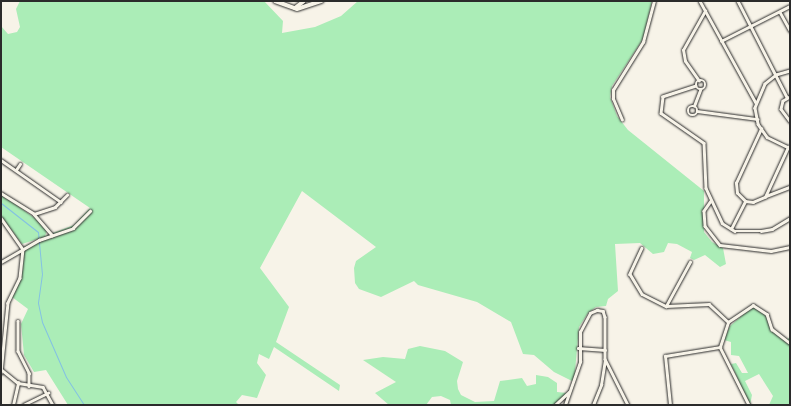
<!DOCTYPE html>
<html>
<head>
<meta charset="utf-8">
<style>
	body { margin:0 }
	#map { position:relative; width:791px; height:406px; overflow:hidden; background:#f7f3e8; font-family:"Shantell Sans",sans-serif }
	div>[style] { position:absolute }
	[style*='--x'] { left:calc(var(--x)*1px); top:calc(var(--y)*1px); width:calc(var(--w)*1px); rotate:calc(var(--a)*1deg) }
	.green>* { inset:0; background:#abedb7 }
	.stream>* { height:1px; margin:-0.5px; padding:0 0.5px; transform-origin:0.5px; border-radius:0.5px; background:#83c1e3 }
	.roads { filter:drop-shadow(0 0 1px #2b2b2b) drop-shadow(0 0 1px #2b2b2b) }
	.minor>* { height:2.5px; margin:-1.25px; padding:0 1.25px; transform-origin:1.25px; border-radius:1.25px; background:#f7f3e8 }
	.minor>.ring { margin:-1.25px; padding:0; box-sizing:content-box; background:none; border:2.5px solid #f7f3e8; border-radius:50% }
	.secondary>* { height:4px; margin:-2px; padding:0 2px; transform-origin:2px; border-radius:2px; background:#f7f3e8 }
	span { translate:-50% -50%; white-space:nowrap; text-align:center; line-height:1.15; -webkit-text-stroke:5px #f7f3e8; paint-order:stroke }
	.frame { position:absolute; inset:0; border:2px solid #2b2b2b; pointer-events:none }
</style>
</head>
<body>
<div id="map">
	<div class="green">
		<div style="clip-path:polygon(20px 1px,264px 1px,283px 21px,282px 33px,315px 27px,341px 16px,358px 1px,652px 1px,643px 39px,612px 86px,610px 97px,617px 116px,628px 130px,704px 191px,704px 232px,712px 242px,723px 248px,726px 264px,720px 267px,705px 255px,694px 260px,690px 258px,692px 252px,677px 244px,668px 243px,664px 252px,653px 254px,640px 243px,615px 244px,618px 291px,608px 299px,606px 306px,596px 307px,588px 313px,579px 327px,574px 382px,554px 372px,534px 355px,523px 354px,511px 322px,477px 302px,418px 285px,414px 281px,381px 297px,359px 289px,355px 283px,354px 268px,356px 261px,376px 247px,302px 191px,260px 268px,289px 307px,276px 342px,340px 385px,339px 391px,274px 347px,269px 359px,259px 354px,257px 363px,266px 375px,257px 398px,242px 395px,236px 402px,239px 405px,68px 405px,46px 370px,34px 372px,24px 355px,21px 324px,28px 309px,12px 297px,23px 269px,24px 247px,41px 238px,22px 244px,1px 216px,1px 194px,36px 219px,47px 231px,45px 236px,74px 225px,90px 208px,1px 147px,1px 26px,8px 34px,17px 32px,20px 27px,16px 9px)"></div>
		<div style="clip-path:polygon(753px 306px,766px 314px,771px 330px,785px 341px,790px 337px,790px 405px,769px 405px,773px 396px,759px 374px,745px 381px,752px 395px,750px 405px,731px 364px,736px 363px,742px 373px,748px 373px,739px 356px,731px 355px,731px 342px,724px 340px,730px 326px)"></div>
		<div style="clip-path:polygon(420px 346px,445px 351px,463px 362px,457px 381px,458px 389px,461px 395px,475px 402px,494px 401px,500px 381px,522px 378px,527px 386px,536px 384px,536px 375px,548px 377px,557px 383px,557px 392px,567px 393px,554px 405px,451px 405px,450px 400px,441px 396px,432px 397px,426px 405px,389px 405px,375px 393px,396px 382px,363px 360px,383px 357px,405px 359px,408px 349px)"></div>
	</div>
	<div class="stream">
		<div style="--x:1;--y:203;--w:47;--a:38.1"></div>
		<div style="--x:38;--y:232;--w:42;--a:84.6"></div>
		<div style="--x:42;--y:274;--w:29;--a:98"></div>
		<div style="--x:38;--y:303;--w:19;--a:78"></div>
		<div style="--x:42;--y:322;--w:60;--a:66.4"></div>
		<div style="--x:66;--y:377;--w:33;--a:57"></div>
	</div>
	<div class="roads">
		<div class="minor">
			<div style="--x:700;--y:1;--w:116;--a:61.2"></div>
			<div style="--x:738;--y:1;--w:108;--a:63"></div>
			<div style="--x:780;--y:12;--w:21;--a:61"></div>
			<div style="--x:721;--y:41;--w:77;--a:-26.9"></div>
			<div style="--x:790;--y:71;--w:15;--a:164"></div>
			<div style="--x:776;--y:75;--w:14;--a:141"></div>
			<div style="--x:765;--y:84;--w:26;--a:113"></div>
			<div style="--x:755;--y:108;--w:16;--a:79"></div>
			<div style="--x:758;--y:124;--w:16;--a:55"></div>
			<div style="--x:767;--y:137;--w:25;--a:26"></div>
			<div class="ring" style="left:696.5px;top:80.5px;width:6.5px;height:6.5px"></div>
			<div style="--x:699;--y:81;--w:24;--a:-125"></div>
			<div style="--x:685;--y:61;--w:11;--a:-100"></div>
			<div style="--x:683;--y:50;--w:45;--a:-60.6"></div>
			<div style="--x:696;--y:86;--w:35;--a:162"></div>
			<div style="--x:663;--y:97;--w:16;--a:97"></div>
			<div style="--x:661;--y:113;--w:52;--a:34.9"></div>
			<div style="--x:704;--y:143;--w:45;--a:87.5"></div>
			<div style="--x:706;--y:188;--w:38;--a:65"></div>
			<div style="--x:722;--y:223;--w:15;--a:32"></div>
			<div style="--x:735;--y:231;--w:26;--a:0"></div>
			<div style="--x:761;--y:231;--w:11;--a:-10"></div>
			<div style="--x:772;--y:229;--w:21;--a:-31"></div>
			<div style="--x:790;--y:97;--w:8;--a:150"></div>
			<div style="--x:783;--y:101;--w:8;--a:104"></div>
			<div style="--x:781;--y:109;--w:15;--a:53"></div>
			<div style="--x:694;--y:106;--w:17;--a:-69"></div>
			<div class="ring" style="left:688.5px;top:106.5px;width:6.5px;height:6.5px"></div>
			<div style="--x:697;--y:111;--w:61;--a:7.6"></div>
			<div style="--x:622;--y:120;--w:23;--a:-113"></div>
			<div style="--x:613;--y:99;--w:9;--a:-90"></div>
			<div style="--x:613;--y:90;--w:57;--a:-58"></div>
			<div style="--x:643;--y:42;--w:42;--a:-75"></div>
			<div style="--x:1;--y:160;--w:73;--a:35"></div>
			<div style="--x:16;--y:170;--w:7;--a:-56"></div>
			<div style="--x:1;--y:193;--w:39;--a:32"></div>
			<div style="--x:34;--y:214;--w:28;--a:49"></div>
			<div style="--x:766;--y:196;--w:26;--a:-21"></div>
			<div style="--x:711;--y:201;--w:12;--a:125"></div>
			<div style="--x:704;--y:211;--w:15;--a:86"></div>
			<div style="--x:705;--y:226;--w:24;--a:52"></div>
			<div style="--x:720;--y:245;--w:51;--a:6.7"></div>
			<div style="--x:771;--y:251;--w:19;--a:-12"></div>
			<div style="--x:745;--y:201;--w:11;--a:-135"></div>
			<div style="--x:737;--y:193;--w:10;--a:-96"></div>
			<div style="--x:736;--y:183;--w:60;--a:-65.2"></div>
			<div style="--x:745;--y:201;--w:8;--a:7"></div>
			<div style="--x:753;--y:202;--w:13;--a:-23"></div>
			<div style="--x:765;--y:197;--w:55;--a:-65.3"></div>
			<div style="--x:34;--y:214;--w:22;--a:-18"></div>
			<div style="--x:55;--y:207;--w:17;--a:-45"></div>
			<div style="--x:1;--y:218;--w:38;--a:55"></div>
			<div style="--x:23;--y:249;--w:29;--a:96"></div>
			<div style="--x:20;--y:278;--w:28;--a:116"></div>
			<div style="--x:8;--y:303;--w:70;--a:95.7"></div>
			<div style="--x:731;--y:229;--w:31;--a:-63"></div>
			<div style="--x:642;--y:248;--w:29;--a:115"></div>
			<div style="--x:630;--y:274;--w:23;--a:59"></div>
			<div style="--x:642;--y:294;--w:27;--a:27"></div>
			<div style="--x:666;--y:306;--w:43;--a:-2.7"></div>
			<div style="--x:709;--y:304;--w:26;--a:43"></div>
			<div style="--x:1;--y:262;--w:44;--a:-30.1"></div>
			<div style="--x:39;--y:240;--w:36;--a:-19"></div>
			<div style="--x:73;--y:228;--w:24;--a:-45"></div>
			<div style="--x:666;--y:306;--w:50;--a:-61.4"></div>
			<div style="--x:18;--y:321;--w:30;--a:90"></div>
			<div style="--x:18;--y:351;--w:25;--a:63"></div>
			<div style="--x:29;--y:373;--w:13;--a:90"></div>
			<div style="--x:728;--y:322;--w:30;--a:-34"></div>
			<div style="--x:753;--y:305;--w:17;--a:33"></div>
			<div style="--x:767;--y:314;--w:16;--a:72"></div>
			<div style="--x:772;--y:329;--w:23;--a:38"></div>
			<div style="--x:720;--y:347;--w:65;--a:63.4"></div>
			<div style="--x:720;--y:347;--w:26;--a:-72"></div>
			<div style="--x:578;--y:348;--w:27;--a:4"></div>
			<div style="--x:2;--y:370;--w:21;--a:39"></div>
			<div style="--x:18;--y:383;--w:25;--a:9"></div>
			<div style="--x:43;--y:387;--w:21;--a:61"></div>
			<div style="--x:13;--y:405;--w:23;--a:-77"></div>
			<div style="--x:23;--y:405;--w:28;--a:-26"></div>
			<div style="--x:555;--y:405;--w:19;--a:-43"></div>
			<div style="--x:565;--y:405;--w:46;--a:-70.8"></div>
			<div style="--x:580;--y:362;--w:30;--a:-90"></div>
			<div style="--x:580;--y:332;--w:21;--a:-62"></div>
			<div style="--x:590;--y:313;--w:8;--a:-23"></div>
			<div style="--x:597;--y:310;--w:6;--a:9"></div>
			<div style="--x:603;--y:311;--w:6;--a:72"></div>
			<div style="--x:605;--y:317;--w:42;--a:90"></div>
			<div style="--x:605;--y:359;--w:51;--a:63.4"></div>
			<div style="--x:593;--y:405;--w:22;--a:-68"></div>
			<div style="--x:601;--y:385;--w:24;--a:-81"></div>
			<div style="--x:670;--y:405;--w:49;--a:-95.8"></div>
			<div style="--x:665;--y:356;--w:56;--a:-9.3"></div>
		</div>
		<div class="secondary">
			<div style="--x:275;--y:1;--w:23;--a:20"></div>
			<div style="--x:297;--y:9;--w:26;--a:-18"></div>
			<div style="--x:295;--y:8;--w:11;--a:-38"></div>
		</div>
	</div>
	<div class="frame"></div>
</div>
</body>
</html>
